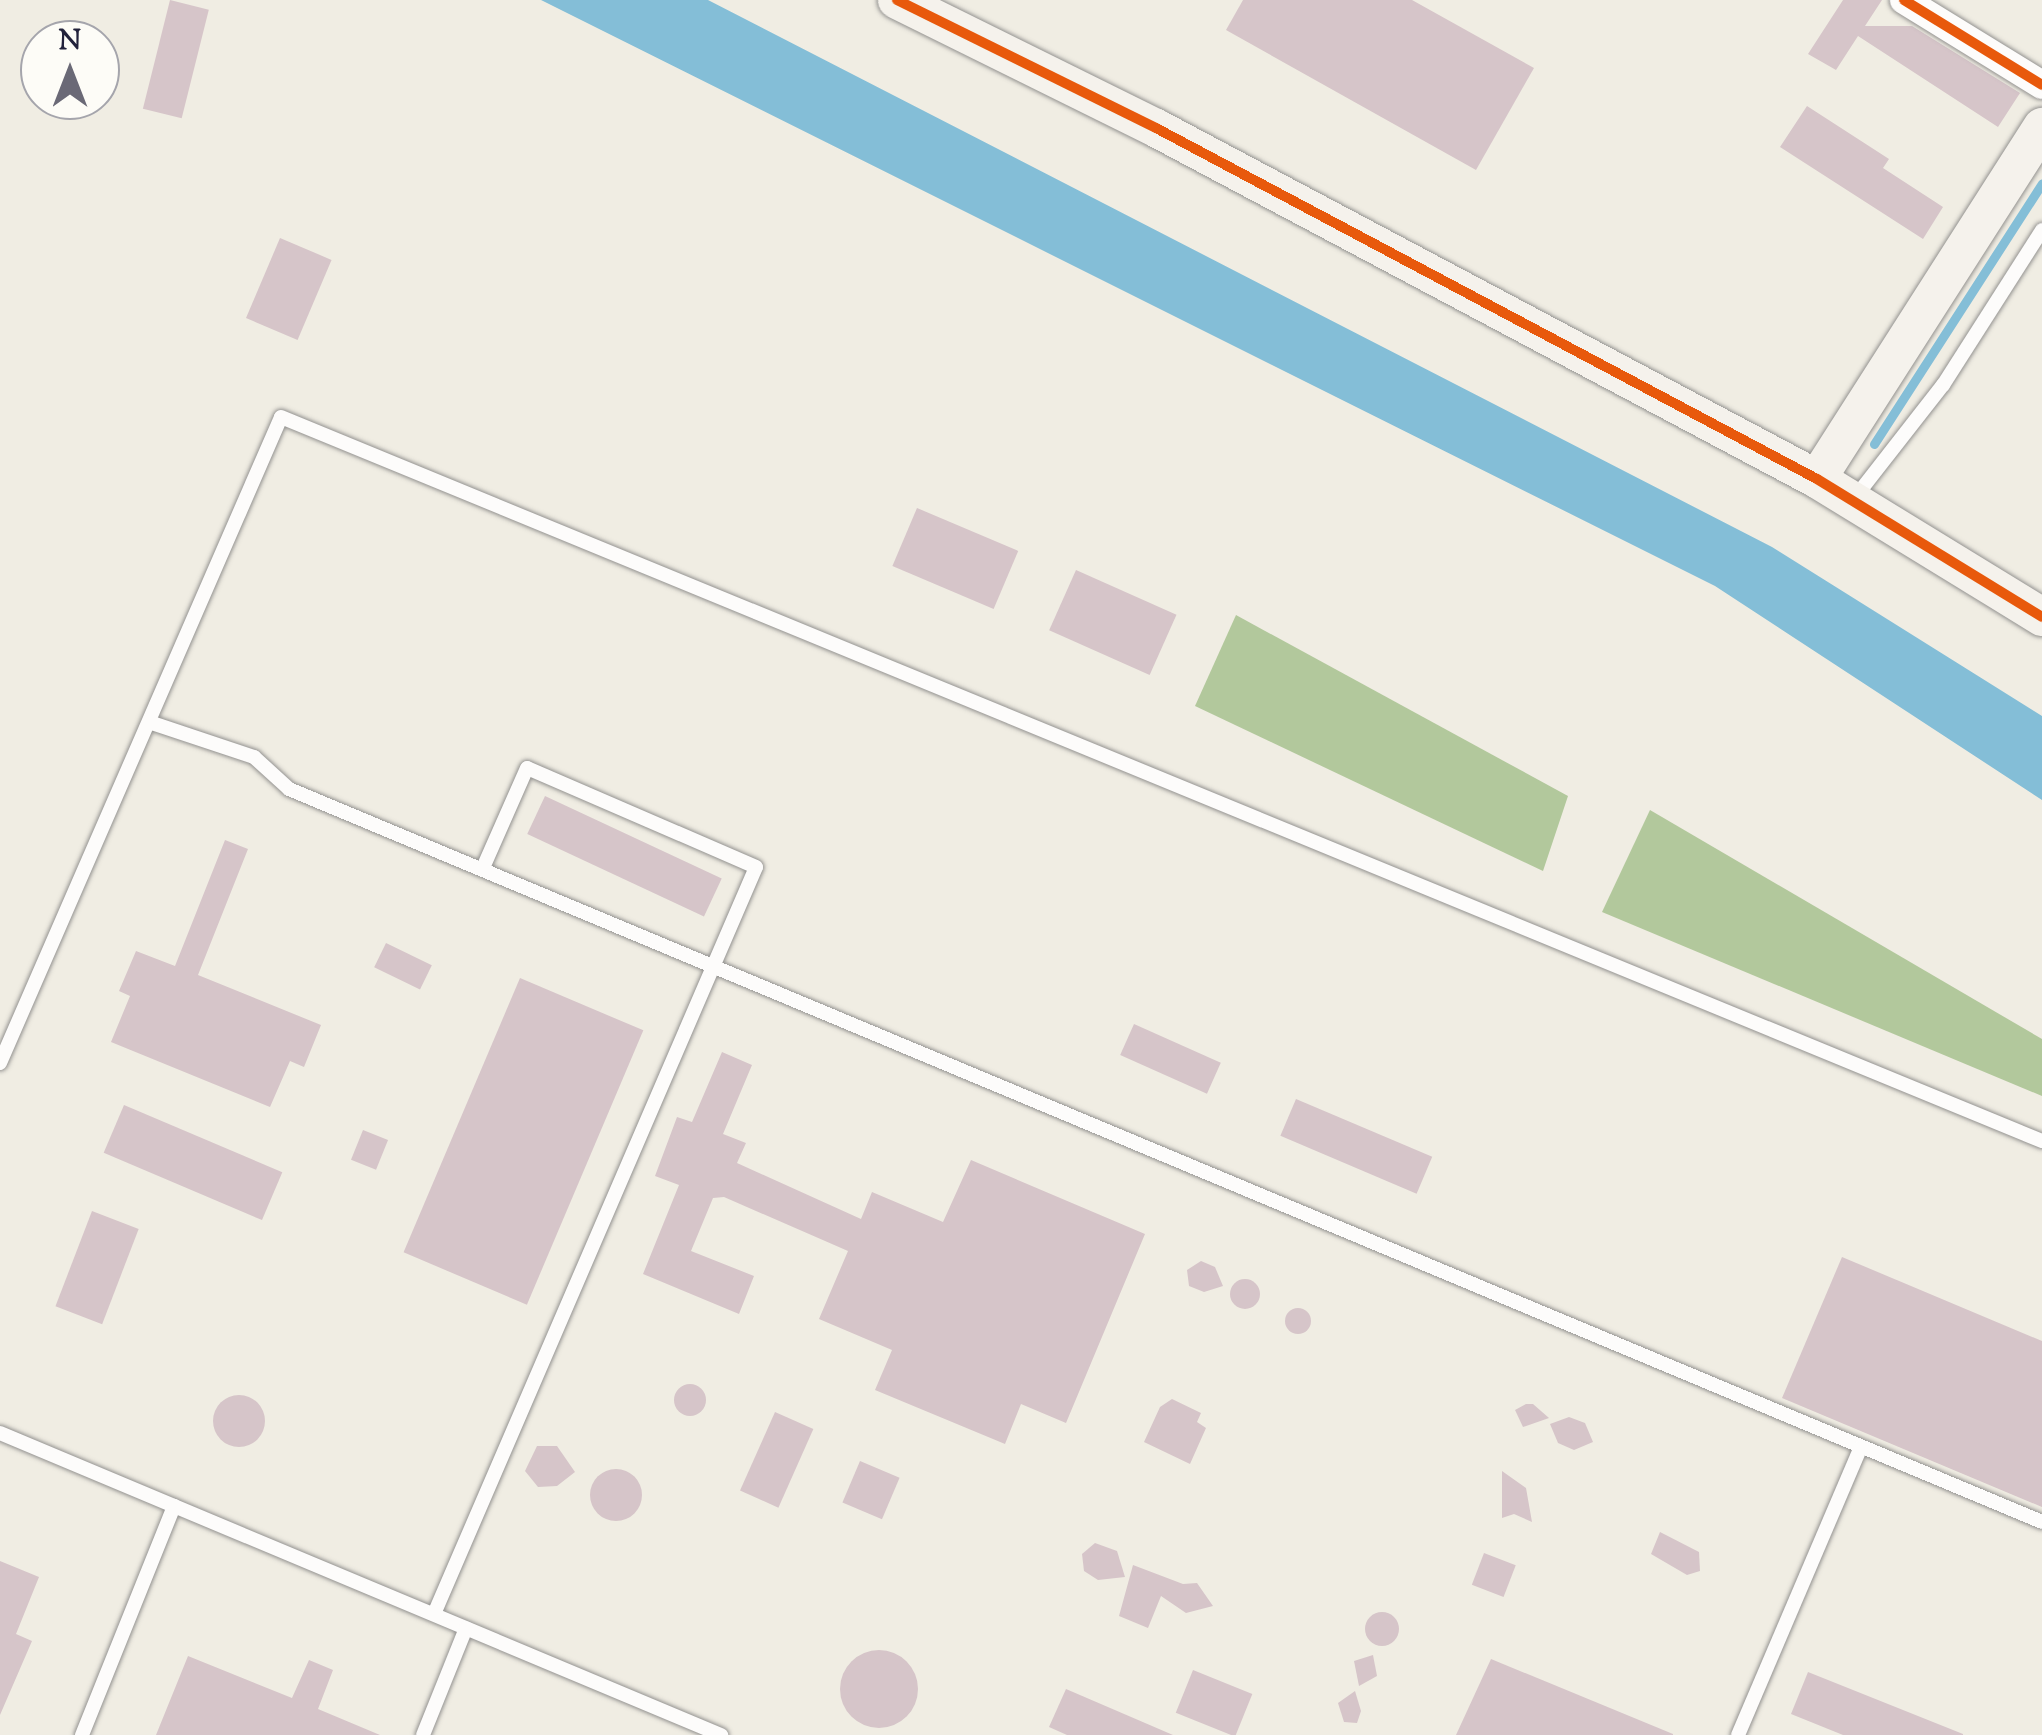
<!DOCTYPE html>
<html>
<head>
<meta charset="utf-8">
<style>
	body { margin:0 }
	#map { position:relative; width:2042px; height:1735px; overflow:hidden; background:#f0ede3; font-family:"Sorts Mill Goudy",serif }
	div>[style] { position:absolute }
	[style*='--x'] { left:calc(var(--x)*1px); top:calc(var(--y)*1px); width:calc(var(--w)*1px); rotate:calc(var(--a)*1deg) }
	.forest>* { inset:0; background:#b2c89c }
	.water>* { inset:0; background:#84bed7 }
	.stream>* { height:9px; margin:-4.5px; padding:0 4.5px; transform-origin:4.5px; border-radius:4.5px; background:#84bed7 }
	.building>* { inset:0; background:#d6c5c9; transform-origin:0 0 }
	.round { border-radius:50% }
	.roads { filter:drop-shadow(0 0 2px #939290) drop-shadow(0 0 2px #939290) }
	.lane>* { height:14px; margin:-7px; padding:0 7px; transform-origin:7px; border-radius:7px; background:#fdfcfb }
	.street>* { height:28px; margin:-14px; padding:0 14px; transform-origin:14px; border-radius:14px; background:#fdfcfb }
	.secondary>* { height:38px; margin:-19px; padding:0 19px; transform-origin:19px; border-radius:19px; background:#f5f2ec }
	.cycleway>* { height:10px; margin:-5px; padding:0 5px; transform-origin:5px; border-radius:5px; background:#e8590c }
	span { translate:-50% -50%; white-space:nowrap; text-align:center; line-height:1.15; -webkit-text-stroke:10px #fdfcf7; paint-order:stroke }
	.north { position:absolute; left:20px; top:20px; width:100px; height:100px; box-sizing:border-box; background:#fdfcf7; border:2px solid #a5a5ac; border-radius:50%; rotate:0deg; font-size:28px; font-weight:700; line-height:40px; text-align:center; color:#22223b }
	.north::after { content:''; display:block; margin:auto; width:35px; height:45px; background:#6a6976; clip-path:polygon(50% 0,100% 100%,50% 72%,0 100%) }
</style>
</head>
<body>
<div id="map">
	<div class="forest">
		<div style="clip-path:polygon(1236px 615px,1568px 796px,1543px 871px,1195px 706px)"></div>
		<div style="clip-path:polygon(1650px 810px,2042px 1039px,2042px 1096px,1602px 912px)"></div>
	</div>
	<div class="water">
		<div style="clip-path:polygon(541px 0,708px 0,1772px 547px,2042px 716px,2042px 800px,1715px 586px)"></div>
	</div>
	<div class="stream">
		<div style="--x:1874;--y:444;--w:310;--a:-57.2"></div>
	</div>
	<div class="building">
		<div style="left:170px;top:0;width:40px;height:112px;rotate:14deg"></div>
		<div style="clip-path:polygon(1243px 0,1412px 0,1534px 68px,1476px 170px,1226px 30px)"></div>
		<div style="clip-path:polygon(1843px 0,1882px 0,1865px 26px,1912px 26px,2020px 93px,1998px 127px,1858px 36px,1836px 70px,1808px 54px)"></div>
		<div style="clip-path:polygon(1807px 106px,1889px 159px,1883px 168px,1943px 207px,1923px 239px,1780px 147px)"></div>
		<div style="left:280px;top:238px;width:56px;height:87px;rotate:23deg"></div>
		<div style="left:917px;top:508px;width:110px;height:63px;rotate:23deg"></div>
		<div style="left:1076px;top:570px;width:110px;height:66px;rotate:24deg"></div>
		<div style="left:545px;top:796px;width:195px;height:42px;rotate:25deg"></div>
		<div style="clip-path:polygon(225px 840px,248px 849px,198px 975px,321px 1025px,304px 1067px,290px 1061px,270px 1107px,111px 1042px,130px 996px,119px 991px,136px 951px,175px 966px)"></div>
		<div style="left:386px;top:943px;width:51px;height:27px;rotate:26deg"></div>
		<div style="left:520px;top:978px;width:134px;height:298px;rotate:23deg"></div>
		<div style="left:1134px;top:1024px;width:95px;height:34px;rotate:24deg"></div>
		<div style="clip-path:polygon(722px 1052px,752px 1065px,723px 1134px,746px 1143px,737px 1163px,861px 1219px,872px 1192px,943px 1222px,971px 1160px,1145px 1234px,1066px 1423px,1021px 1404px,1005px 1444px,875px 1390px,892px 1350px,819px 1319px,848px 1251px,724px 1197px,713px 1198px,691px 1251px,754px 1276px,739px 1314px,643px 1274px,679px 1185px,655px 1176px,677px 1117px,692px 1122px)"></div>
		<div style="left:1296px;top:1099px;width:148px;height:40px;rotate:23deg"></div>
		<div style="left:124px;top:1105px;width:172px;height:52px;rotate:23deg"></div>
		<div style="left:363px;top:1130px;width:27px;height:32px;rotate:22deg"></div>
		<div style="left:92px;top:1211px;width:50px;height:102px;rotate:21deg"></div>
		<div style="clip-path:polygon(1842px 1257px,2042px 1341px,2042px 1507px,1782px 1398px)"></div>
		<div style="clip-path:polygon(1201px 1261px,1215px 1267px,1223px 1286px,1204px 1292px,1189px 1286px,1187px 1270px)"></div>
		<div class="round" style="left:1230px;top:1279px;width:30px;height:30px"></div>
		<div class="round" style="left:1285px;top:1308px;width:26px;height:26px"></div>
		<div class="round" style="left:674px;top:1384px;width:32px;height:32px"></div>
		<div class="round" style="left:213px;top:1395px;width:52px;height:52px"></div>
		<div style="clip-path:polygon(1172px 1399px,1201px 1413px,1197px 1422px,1206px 1428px,1190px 1464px,1144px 1442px,1160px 1407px)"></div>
		<div style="clip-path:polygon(1526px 1404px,1533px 1404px,1549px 1418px,1523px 1427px,1515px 1410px)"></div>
		<div style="left:775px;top:1412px;width:42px;height:86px;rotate:24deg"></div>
		<div style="clip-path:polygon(1569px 1417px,1585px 1423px,1593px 1442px,1574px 1450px,1558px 1443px,1550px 1424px)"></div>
		<div style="clip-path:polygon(537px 1446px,557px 1446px,575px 1472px,557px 1486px,538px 1487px,525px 1471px)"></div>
		<div style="left:860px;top:1461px;width:43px;height:45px;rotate:23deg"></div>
		<div class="round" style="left:590px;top:1469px;width:52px;height:52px"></div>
		<div style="clip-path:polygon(1502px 1471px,1526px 1488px,1532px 1522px,1514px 1514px,1502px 1518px)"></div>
		<div style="clip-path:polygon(1660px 1532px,1699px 1552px,1700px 1571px,1687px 1575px,1651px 1554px)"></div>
		<div style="clip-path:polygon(1095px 1543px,1117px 1551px,1125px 1577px,1098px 1580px,1084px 1571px,1082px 1554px)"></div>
		<div style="left:1484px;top:1553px;width:34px;height:34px;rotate:21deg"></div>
		<div style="clip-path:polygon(0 1561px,39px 1577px,16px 1634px,32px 1641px,0 1715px)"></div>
		<div style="clip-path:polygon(1133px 1565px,1183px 1584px,1197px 1583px,1213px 1606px,1186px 1613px,1161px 1596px,1148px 1628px,1119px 1616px)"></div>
		<div class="round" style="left:1365px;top:1612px;width:34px;height:34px"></div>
		<div class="round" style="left:840px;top:1650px;width:78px;height:78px"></div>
		<div style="clip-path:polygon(1373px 1655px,1377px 1676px,1359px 1686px,1354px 1661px)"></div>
		<div style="clip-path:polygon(188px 1656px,292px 1698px,309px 1660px,333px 1670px,318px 1709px,380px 1735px,156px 1735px)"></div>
		<div style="clip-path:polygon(1491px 1659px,1673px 1734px,1673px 1735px,1456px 1735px)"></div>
		<div style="left:1193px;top:1670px;width:64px;height:46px;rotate:22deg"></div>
		<div style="clip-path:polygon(1808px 1672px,1963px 1734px,1963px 1735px,1843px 1735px,1791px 1714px)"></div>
		<div style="clip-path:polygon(1066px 1689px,1173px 1735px,1067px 1735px,1049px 1727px)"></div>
		<div style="clip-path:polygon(1355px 1691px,1361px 1711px,1357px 1723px,1344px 1722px,1338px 1703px)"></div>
	</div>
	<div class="roads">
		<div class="lane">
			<div style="--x:1853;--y:500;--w:146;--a:-52"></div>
			<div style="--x:1943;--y:385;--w:184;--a:-57.4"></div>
			<div style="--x:149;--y:722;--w:111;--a:18.4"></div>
			<div style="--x:254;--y:757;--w:47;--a:42.4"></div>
			<div style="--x:289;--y:789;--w:1900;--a:22.69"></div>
			<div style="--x:0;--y:1063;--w:704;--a:-66.49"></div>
			<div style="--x:281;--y:417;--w:1904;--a:22.35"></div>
			<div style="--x:0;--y:1433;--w:782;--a:22.73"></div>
			<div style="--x:434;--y:1614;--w:813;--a:-66.68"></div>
			<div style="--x:756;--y:867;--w:249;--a:-156.6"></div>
			<div style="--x:527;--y:768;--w:111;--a:113.8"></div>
			<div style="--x:82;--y:1735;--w:247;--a:-68.1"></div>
			<div style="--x:423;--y:1735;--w:115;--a:-68.1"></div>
			<div style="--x:1738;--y:1735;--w:313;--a:-66.9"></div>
		</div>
		<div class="street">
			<div style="--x:1904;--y:0;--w:162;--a:31.6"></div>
		</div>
		<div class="secondary">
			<div style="--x:897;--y:0;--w:289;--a:26.3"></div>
			<div style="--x:1156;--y:128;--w:748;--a:27.97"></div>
			<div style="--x:1817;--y:479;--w:264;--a:31.5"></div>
			<div style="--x:1817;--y:479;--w:418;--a:-57.4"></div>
		</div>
	</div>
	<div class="cycleway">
		<div style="--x:897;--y:0;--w:289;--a:26.3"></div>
		<div style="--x:1156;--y:128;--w:748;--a:27.97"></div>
		<div style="--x:1817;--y:479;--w:264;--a:31.5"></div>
		<div style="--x:1904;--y:0;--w:162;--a:31.6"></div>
	</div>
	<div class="north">N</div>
</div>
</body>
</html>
